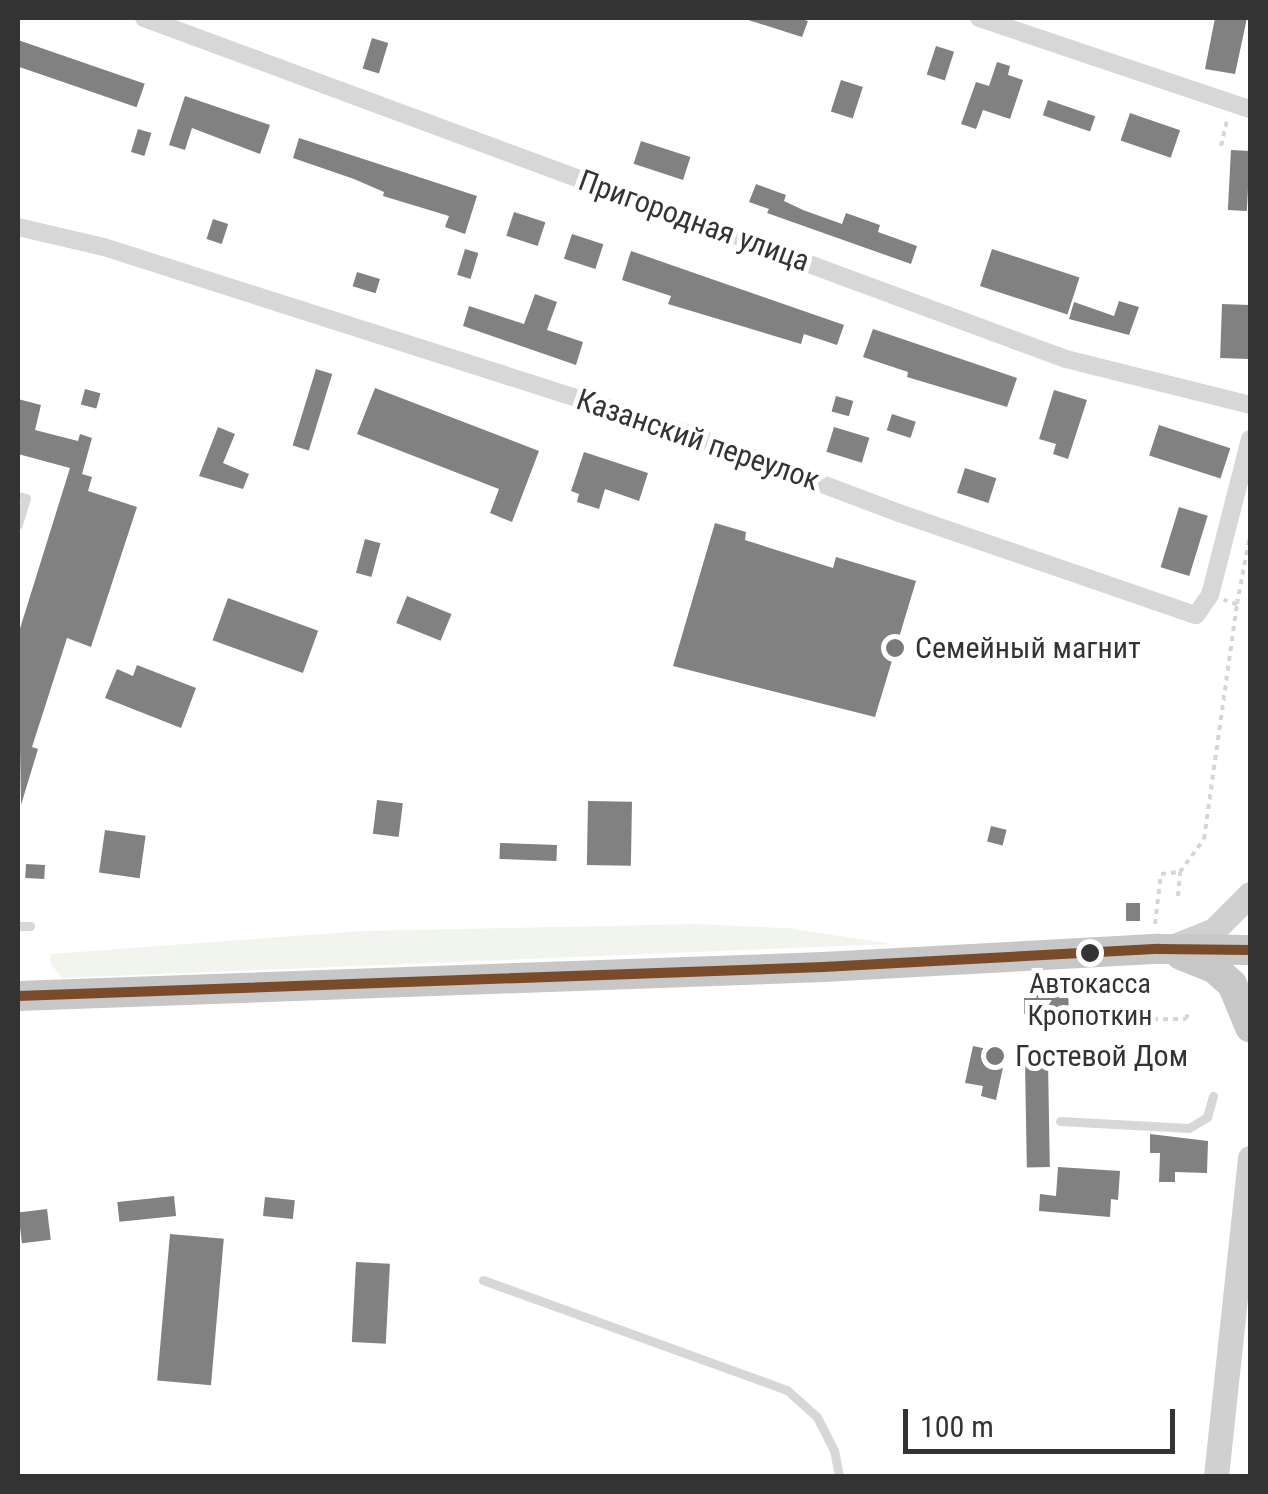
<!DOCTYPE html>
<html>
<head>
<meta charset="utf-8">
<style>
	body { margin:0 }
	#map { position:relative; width:1268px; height:1494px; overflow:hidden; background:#fff; font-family:"Roboto Condensed",sans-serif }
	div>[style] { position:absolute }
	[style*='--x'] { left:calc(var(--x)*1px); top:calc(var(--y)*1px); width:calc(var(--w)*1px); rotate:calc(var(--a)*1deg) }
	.green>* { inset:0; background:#f1f5ed }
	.building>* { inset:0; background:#818181; transform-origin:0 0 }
	.path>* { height:4px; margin-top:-2px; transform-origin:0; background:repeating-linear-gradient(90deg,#d6d6d6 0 5px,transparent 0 10px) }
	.service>* { height:9px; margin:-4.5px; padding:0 4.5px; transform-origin:4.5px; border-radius:4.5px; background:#d7d7d7 }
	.minor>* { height:18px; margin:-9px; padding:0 9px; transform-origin:9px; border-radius:9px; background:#d7d7d7 }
	.secondary>* { height:25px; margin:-12.5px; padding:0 12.5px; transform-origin:12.5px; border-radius:12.5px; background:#d0d0d0 }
	.trunk>* { height:30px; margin:-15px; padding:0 15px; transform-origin:15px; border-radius:15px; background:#c7c7c7 }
	.bus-1>* { height:10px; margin:-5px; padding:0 5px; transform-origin:5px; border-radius:5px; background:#7a4b2a }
	.dots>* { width:28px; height:28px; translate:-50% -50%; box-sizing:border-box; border:5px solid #fff; border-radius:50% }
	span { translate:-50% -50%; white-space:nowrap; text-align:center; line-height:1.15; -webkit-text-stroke:10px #fff; paint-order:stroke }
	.bus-label { font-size:28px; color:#333 }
	.street-label { font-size:30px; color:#333 }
	.poi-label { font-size:30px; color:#333 }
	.left { translate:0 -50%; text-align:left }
	.frame { position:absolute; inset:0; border:20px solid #333; pointer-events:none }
	.scale { position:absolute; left:903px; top:1409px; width:272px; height:45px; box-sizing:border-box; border:5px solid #333; border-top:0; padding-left:12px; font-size:30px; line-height:35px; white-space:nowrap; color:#333; -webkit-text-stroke:8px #fff; paint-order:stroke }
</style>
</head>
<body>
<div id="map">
	<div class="green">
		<div style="clip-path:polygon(695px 924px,787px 928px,893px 944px,62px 978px,51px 964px,50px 954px,362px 931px)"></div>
	</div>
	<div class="building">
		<div style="clip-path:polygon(742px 18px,798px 18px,808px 21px,802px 37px)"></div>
		<div style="clip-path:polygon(1215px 18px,1247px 18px,1235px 74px,1205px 69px)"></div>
		<div style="left:372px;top:38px;width:17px;height:32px;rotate:17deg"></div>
		<div style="left:18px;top:40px;width:134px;height:25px;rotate:19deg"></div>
		<div style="left:936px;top:46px;width:19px;height:30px;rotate:18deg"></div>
		<div style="clip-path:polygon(997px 62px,1010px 66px,1008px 75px,1023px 80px,1010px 119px,983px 110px,976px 129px,961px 124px,976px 82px,989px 86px)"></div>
		<div style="left:841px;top:80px;width:23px;height:33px;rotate:18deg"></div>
		<div style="clip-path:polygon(185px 96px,270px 125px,260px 154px,192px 128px,185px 150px,169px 145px)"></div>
		<div style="left:1048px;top:100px;width:50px;height:16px;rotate:19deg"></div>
		<div style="left:1130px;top:113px;width:53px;height:29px;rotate:19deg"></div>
		<div style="left:138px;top:129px;width:14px;height:24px;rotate:17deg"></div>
		<div style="clip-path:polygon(299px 138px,477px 196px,465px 234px,445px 227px,449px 216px,383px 196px,384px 192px,354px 179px,293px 158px)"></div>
		<div style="left:641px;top:141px;width:52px;height:24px;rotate:18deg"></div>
		<div style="left:1231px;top:150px;width:19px;height:60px;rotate:3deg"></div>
		<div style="clip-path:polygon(756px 184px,786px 195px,784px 201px,803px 210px,842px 224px,846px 213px,880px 225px,878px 232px,917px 246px,911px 264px,767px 213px,769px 209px,749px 202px)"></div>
		<div style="left:514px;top:212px;width:33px;height:25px;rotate:18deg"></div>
		<div style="left:213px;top:219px;width:16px;height:21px;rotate:18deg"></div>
		<div style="left:572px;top:234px;width:33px;height:26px;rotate:18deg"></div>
		<div style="left:465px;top:249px;width:14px;height:27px;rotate:17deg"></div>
		<div style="left:992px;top:249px;width:92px;height:39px;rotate:18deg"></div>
		<div style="clip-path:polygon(631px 251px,844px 325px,837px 345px,804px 334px,801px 344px,668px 304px,671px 296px,622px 280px)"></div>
		<div style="left:357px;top:272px;width:24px;height:15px;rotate:17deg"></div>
		<div style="clip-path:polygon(535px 294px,557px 302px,547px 330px,583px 342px,576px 365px,463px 326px,469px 306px,524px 324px)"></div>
		<div style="clip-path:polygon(1119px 301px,1139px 307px,1129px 335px,1069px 319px,1074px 302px,1114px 316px)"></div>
		<div style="left:1222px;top:304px;width:28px;height:54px;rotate:2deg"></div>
		<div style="clip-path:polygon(873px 329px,1017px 378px,1007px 407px,907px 377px,908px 372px,863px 357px)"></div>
		<div style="left:316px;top:369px;width:17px;height:80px;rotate:17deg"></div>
		<div style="clip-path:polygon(375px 388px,539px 451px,512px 522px,490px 513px,499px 489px,357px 434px)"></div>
		<div style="left:85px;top:389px;width:16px;height:16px;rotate:15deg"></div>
		<div style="clip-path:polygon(1054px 390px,1087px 400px,1068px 459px,1053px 454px,1056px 444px,1039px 439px)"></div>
		<div style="left:836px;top:396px;width:18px;height:16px;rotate:16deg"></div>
		<div style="clip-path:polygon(18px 399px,41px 405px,35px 430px,78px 441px,80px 434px,92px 438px,82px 474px,92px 477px,88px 491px,137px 507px,91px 647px,67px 638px,32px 747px,38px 749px,21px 805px,18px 635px,70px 468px,18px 454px)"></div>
		<div style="left:892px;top:414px;width:25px;height:17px;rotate:18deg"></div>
		<div style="left:1159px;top:425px;width:75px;height:32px;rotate:18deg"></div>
		<div style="clip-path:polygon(218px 427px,235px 434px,223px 463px,249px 474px,243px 489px,199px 476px)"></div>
		<div style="left:834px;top:427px;width:37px;height:26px;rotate:17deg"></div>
		<div style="clip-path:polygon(584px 452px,648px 473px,639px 501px,605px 489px,599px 509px,577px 502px,579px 494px,571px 491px)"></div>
		<div style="left:965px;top:468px;width:33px;height:26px;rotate:18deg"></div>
		<div style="left:1179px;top:507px;width:30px;height:63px;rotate:17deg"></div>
		<div style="clip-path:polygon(715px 523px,746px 532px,745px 540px,833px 568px,836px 557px,916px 581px,875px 717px,673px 666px)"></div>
		<div style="left:365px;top:539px;width:16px;height:35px;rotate:15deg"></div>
		<div style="left:407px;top:596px;width:48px;height:29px;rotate:22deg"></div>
		<div style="left:228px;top:598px;width:96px;height:45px;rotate:20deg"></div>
		<div style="clip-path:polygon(137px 665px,196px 688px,181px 728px,105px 698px,117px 669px,133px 676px)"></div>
		<div style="left:377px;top:800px;width:26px;height:34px;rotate:7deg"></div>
		<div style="left:588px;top:801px;width:44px;height:64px;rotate:1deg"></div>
		<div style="left:991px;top:826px;width:16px;height:16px;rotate:14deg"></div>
		<div style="left:105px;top:830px;width:41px;height:43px;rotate:8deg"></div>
		<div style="left:500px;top:843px;width:57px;height:16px;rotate:2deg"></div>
		<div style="left:26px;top:864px;width:19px;height:14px;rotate:3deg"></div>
		<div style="left:1126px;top:903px;width:14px;height:18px"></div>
		<div style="clip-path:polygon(1068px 989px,1069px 1012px,1024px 1014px,1024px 994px)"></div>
		<div style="clip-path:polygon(973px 1046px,1006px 1053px,996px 1100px,981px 1096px,983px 1086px,965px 1083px)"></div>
		<div style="left:1048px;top:1062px;width:105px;height:23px;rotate:89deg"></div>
		<div style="clip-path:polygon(1150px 1134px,1208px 1141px,1207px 1173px,1175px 1172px,1175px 1182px,1159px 1182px,1160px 1153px,1150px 1153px)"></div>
		<div style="clip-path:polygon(1058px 1167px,1120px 1171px,1118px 1200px,1111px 1199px,1110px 1217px,1039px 1211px,1040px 1194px,1056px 1196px)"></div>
		<div style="left:174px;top:1196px;width:20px;height:57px;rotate:84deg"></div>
		<div style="left:265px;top:1197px;width:30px;height:19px;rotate:6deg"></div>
		<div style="left:47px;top:1209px;width:31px;height:29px;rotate:83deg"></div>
		<div style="left:170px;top:1234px;width:54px;height:147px;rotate:5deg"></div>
		<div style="left:356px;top:1262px;width:34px;height:80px;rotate:3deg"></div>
	</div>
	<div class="path">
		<div style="--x:1221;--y:146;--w:26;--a:-77"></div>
		<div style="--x:1237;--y:604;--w:70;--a:-79.3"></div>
		<div style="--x:1178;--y:896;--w:24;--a:-85"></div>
		<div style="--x:1180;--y:872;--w:41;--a:-54"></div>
		<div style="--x:1204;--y:839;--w:237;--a:-82"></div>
		<div style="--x:1237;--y:604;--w:14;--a:-163"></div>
		<div style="--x:1155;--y:924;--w:50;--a:-83.2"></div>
		<div style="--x:1161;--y:874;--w:19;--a:-6"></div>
		<div style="--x:1063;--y:1020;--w:123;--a:-0.5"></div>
		<div style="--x:1186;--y:1019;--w:9;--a:-72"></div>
	</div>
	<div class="service">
		<div style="--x:18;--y:496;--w:8;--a:14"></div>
		<div style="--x:26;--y:498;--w:28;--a:107"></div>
		<div style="--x:18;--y:926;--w:12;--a:0"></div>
		<div style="--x:1060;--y:1121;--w:129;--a:3.1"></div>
		<div style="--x:1189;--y:1128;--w:21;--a:-31"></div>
		<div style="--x:1207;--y:1117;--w:22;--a:-74"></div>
		<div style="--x:483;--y:1280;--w:323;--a:19.9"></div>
		<div style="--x:787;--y:1390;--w:40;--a:42"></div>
		<div style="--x:817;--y:1417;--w:37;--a:63"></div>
		<div style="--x:834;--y:1450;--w:26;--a:79"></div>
	</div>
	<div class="minor">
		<div style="--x:144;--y:18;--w:983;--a:20.3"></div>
		<div style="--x:1066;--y:359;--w:190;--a:14"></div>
		<div style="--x:979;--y:18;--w:286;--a:18.6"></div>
		<div style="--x:18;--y:227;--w:88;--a:13.1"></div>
		<div style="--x:104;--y:247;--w:614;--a:17.73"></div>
		<div style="--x:689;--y:434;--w:224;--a:20.6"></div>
		<div style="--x:899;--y:513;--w:314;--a:19"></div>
		<div style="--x:1196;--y:615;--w:24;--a:-55"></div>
		<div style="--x:1210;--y:595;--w:161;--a:-75.6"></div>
	</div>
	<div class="secondary">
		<div style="--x:1174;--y:946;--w:43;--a:-21.8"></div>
		<div style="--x:1214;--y:930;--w:51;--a:-45"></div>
		<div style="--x:1216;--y:1476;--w:320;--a:-83.9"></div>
	</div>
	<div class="trunk">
		<div style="--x:1181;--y:955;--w:35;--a:22"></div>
		<div style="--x:1214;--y:968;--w:24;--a:42"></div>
		<div style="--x:1232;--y:984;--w:47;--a:67.3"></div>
		<div style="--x:18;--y:996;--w:806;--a:-2.06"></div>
		<div style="--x:823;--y:967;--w:336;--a:-3.1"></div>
		<div style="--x:1159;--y:949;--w:91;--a:0.6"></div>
	</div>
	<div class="bus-1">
		<div style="--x:18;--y:996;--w:806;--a:-2.06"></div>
		<div style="--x:823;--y:967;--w:336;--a:-3.1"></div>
		<div style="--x:1159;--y:949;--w:91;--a:0.6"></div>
	</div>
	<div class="dots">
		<div style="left:895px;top:648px;background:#7a7a7a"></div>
		<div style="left:1090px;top:953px;background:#333"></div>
		<div style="left:995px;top:1056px;background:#7a7a7a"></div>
	</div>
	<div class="bus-label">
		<span style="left:1090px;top:1000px">Автокасса<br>Кропоткин</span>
	</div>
	<div class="street-label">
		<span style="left:694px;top:221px;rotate:20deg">Пригородная улица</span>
		<span style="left:698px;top:440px;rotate:19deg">Казанский переулок</span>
	</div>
	<div class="poi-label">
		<span class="left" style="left:915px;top:648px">Семейный магнит</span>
		<span class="left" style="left:1015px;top:1056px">Гостевой Дом</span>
	</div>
	<div class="frame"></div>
	<div class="scale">100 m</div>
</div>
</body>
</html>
